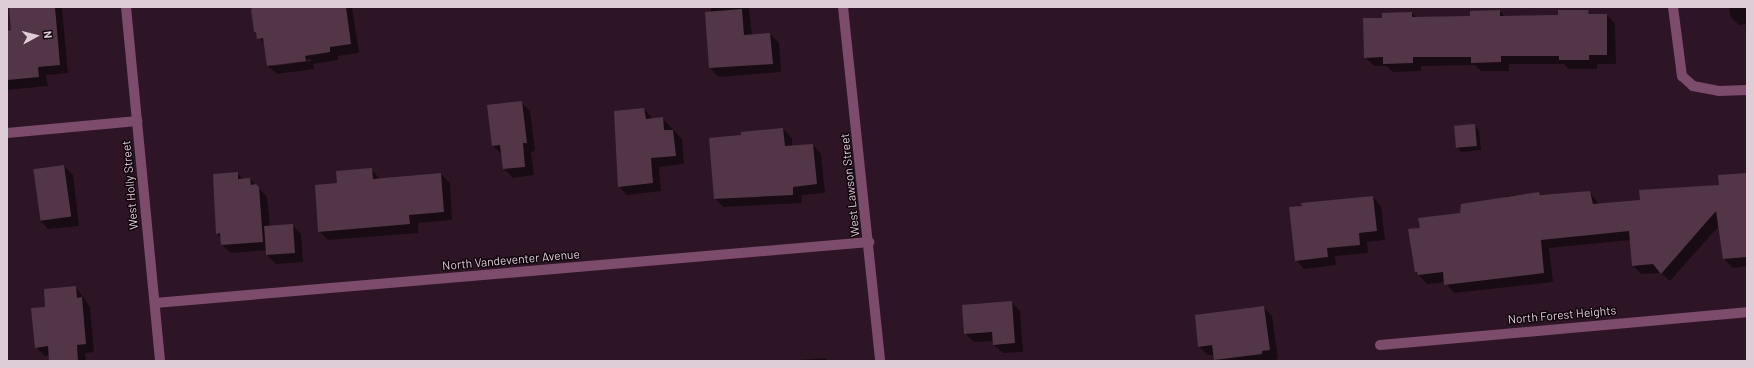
<!DOCTYPE html>
<html>
<head>
<meta charset="utf-8">
<style>
	body { margin:0 }
	#map { position:relative; width:1754px; height:368px; overflow:hidden; background:#2e1526; font-family:Barlow,sans-serif }
	div>[style] { position:absolute }
	[style*='--x'] { left:calc(var(--x)*1px); top:calc(var(--y)*1px); width:calc(var(--w)*1px); rotate:calc(var(--a)*1deg) }
	.shadow>* { inset:0; background:#0007 }
	.building>* { inset:0; background:#523647; transform-origin:0 0 }
	.street>* { height:10px; margin:-5px; padding:0 5px; transform-origin:5px; border-radius:5px; background:#7d4b6b }
	span { translate:-50% -50%; white-space:nowrap; text-align:center; line-height:1.15; -webkit-text-stroke:3px #10050c; paint-order:stroke }
	.street-label { font-size:12px; color:#deccd6 }
	.frame { position:absolute; inset:0; border:8px solid #deccd6; pointer-events:none }
	.north { position:absolute; left:16px; top:16px; width:40px; height:40px; -webkit-text-stroke:3px #10050c; paint-order:stroke; rotate:83deg; font-size:11px; font-weight:700; line-height:16px; text-align:center; color:#deccd6 }
	.north::after { content:''; display:block; margin:auto; width:14px; height:18px; background:#deccd6; clip-path:polygon(50% 0,100% 100%,50% 72%,0 100%) }
</style>
</head>
<body>
<div id="map">
	<div class="shadow">
		<div style="clip-path:polygon(10px 7px,62px 8px,68px 73px,46px 75px,48px 86px,7px 90px,7px 32px,12px 31px)"></div>
		<div style="clip-path:polygon(evenodd,255px 7px,352px 7px,359px 53px,338px 56px,338px 60px,313px 64px,314px 69px,277px 74px,268px 66px,265px 45px,255px 31px,255px 7px,311px 59px,311px 61px,274px 66px,274px 64px,311px 59px)"></div>
		<div style="clip-path:polygon(711px 7px,749px 7px,752px 36px,770px 34px,779px 43px,781px 72px,719px 77px,710px 68px)"></div>
		<div style="clip-path:polygon(1729px 7px,1747px 7px,1747px 24px,1739px 25px,1730px 16px)"></div>
		<div style="clip-path:polygon(1500px 11px,1505px 17px,1559px 16px,1588px 11px,1592px 15px,1607px 15px,1615px 24px,1616px 64px,1597px 64px,1597px 69px,1568px 69px,1564px 64px,1509px 64px,1509px 71px,1481px 71px,1475px 65px,1421px 66px,1421px 71px,1393px 72px,1387px 66px,1374px 66px,1365px 57px,1383px 19px,1412px 13px,1417px 18px,1471px 17px)"></div>
		<div style="clip-path:polygon(521px 102px,530px 111px,535px 151px,531px 152px,534px 175px,513px 178px,504px 169px,502px 154px,493px 146px)"></div>
		<div style="clip-path:polygon(644px 109px,653px 119px,662px 118px,682px 139px,684px 164px,659px 167px,661px 191px,627px 195px,619px 186px)"></div>
		<div style="clip-path:polygon(1474px 125px,1479px 130px,1481px 150px,1461px 152px,1457px 147px)"></div>
		<div style="clip-path:polygon(783px 129px,792px 138px,792px 147px,813px 145px,821px 154px,825px 193px,801px 195px,802px 203px,723px 207px,715px 198px,742px 136px)"></div>
		<div style="clip-path:polygon(64px 166px,73px 175px,79px 226px,48px 229px,40px 220px)"></div>
		<div style="clip-path:polygon(371px 169px,380px 179px,441px 174px,450px 183px,452px 220px,418px 223px,418px 233px,328px 240px,319px 231px,338px 184px)"></div>
		<div style="clip-path:polygon(237px 173px,244px 180px,250px 179px,267px 197px,270px 227px,292px 225px,301px 234px,303px 262px,276px 264px,267px 255px,267px 250px,231px 253px,222px 245px,221px 238px,217px 233px)"></div>
		<div style="clip-path:polygon(1747px 174px,1747px 266px,1733px 268px,1724px 259px,1719px 226px,1670px 281px,1661px 273px,1641px 274px,1633px 265px,1631px 240px,1549px 248px,1553px 282px,1454px 293px,1445px 282px,1427px 284px,1416px 272px,1409px 230px,1421px 228px,1506px 199px,1506px 196px,1589px 192px,1599px 204px,1641px 201px,1720px 186px)"></div>
		<div style="clip-path:polygon(1373px 197px,1381px 206px,1385px 240px,1367px 242px,1368px 253px,1335px 256px,1336px 265px,1304px 269px,1296px 260px)"></div>
		<div style="clip-path:polygon(76px 287px,90px 307px,94px 352px,85px 353px,86px 361px,50px 361px,50px 355px,45px 356px,36px 347px,46px 308px)"></div>
		<div style="clip-path:polygon(1011px 302px,1020px 311px,1023px 352px,1003px 353px,994px 345px,994px 341px,974px 342px,965px 333px)"></div>
		<div style="clip-path:polygon(1264px 308px,1272px 316px,1278px 359px,1270px 361px,1216px 361px,1214px 355px,1208px 355px,1199px 347px)"></div>
		<div style="clip-path:polygon(825px 358px,828px 361px,799px 361px,799px 360px)"></div>
	</div>
	<div class="building">
		<div style="clip-path:polygon(9px 7px,55px 7px,60px 65px,38px 67px,39px 77px,7px 80px,7px 31px,11px 30px)"></div>
		<div style="clip-path:polygon(254px 7px,346px 7px,351px 44px,330px 47px,330px 52px,305px 56px,306px 61px,267px 66px,263px 38px,257px 39px,256px 32px,254px 32px,251px 9px)"></div>
		<div style="clip-path:polygon(742px 9px,744px 35px,770px 33px,773px 64px,709px 68px,705px 12px)"></div>
		<div style="clip-path:polygon(1500px 10px,1500px 16px,1558px 15px,1558px 10px,1588px 10px,1589px 14px,1607px 14px,1607px 55px,1589px 55px,1589px 60px,1559px 60px,1559px 56px,1501px 56px,1501px 62px,1471px 63px,1471px 57px,1413px 57px,1413px 63px,1383px 64px,1383px 57px,1364px 58px,1363px 18px,1382px 18px,1382px 13px,1412px 12px,1412px 17px,1470px 16px,1470px 11px)"></div>
		<div style="clip-path:polygon(522px 101px,527px 143px,523px 143px,525px 167px,503px 169px,500px 145px,492px 146px,487px 105px)"></div>
		<div style="clip-path:polygon(644px 108px,646px 119px,663px 117px,664px 130px,673px 130px,676px 156px,651px 158px,653px 183px,618px 187px,614px 111px)"></div>
		<div style="left:1475px;top:124px;width:22px;height:21px;rotate:85deg"></div>
		<div style="clip-path:polygon(783px 128px,785px 146px,813px 144px,817px 184px,793px 187px,793px 195px,714px 199px,709px 138px,741px 135px,741px 132px)"></div>
		<div style="left:64px;top:165px;width:52px;height:31px;rotate:82deg"></div>
		<div style="clip-path:polygon(372px 168px,373px 179px,441px 173px,444px 212px,409px 215px,410px 224px,318px 232px,315px 185px,337px 183px,336px 171px)"></div>
		<div style="clip-path:polygon(238px 172px,238px 179px,250px 178px,251px 185px,256px 184px,259px 187px,263px 242px,221px 245px,220px 233px,216px 234px,213px 174px)"></div>
		<div style="clip-path:polygon(1747px 173px,1747px 257px,1723px 259px,1716px 211px,1661px 274px,1653px 264px,1632px 266px,1629px 231px,1541px 240px,1544px 273px,1444px 285px,1443px 272px,1418px 275px,1417px 272px,1415px 272px,1408px 229px,1420px 228px,1418px 218px,1460px 213px,1461px 204px,1539px 192px,1540px 195px,1590px 191px,1593px 204px,1640px 200px,1639px 190px,1719px 185px,1718px 175px)"></div>
		<div style="clip-path:polygon(1373px 196px,1377px 231px,1359px 233px,1360px 245px,1327px 248px,1328px 257px,1295px 261px,1289px 207px,1302px 206px,1301px 203px)"></div>
		<div style="left:293px;top:224px;width:29px;height:29px;rotate:86deg"></div>
		<div style="clip-path:polygon(76px 286px,77px 298px,82px 297px,86px 344px,77px 345px,78px 361px,49px 361px,48px 346px,35px 348px,31px 308px,45px 307px,44px 289px)"></div>
		<div style="clip-path:polygon(1012px 301px,1015px 343px,993px 345px,992px 332px,964px 334px,962px 305px)"></div>
		<div style="clip-path:polygon(1264px 306px,1270px 350px,1262px 351px,1262px 354px,1214px 360px,1212px 345px,1198px 347px,1195px 315px)"></div>
	</div>
	<div class="street">
		<div style="--x:126;--y:7;--w:356;--a:84.5"></div>
		<div style="--x:843;--y:7;--w:356;--a:84"></div>
		<div style="--x:1673;--y:7;--w:70;--a:82.6"></div>
		<div style="--x:1682;--y:76;--w:15;--a:42"></div>
		<div style="--x:1693;--y:86;--w:26;--a:11"></div>
		<div style="--x:1719;--y:91;--w:28;--a:-2"></div>
		<div style="--x:7;--y:133;--w:131;--a:-5.3"></div>
		<div style="--x:155;--y:303;--w:717;--a:-4.88"></div>
		<div style="--x:1380;--y:345;--w:368;--a:-5.1"></div>
	</div>
	<div class="street-label">
		<span style="left:130px;top:185px;rotate:-95deg">West Holly Street</span>
		<span style="left:850px;top:185px;rotate:-96deg">West Lawson Street</span>
		<span style="left:511px;top:260px;rotate:-5deg">North Vandeventer Avenue</span>
		<span style="left:1562px;top:315px;rotate:-5deg">North Forest Heights</span>
	</div>
	<div class="frame"></div>
	<div class="north">N</div>
</div>
</body>
</html>
